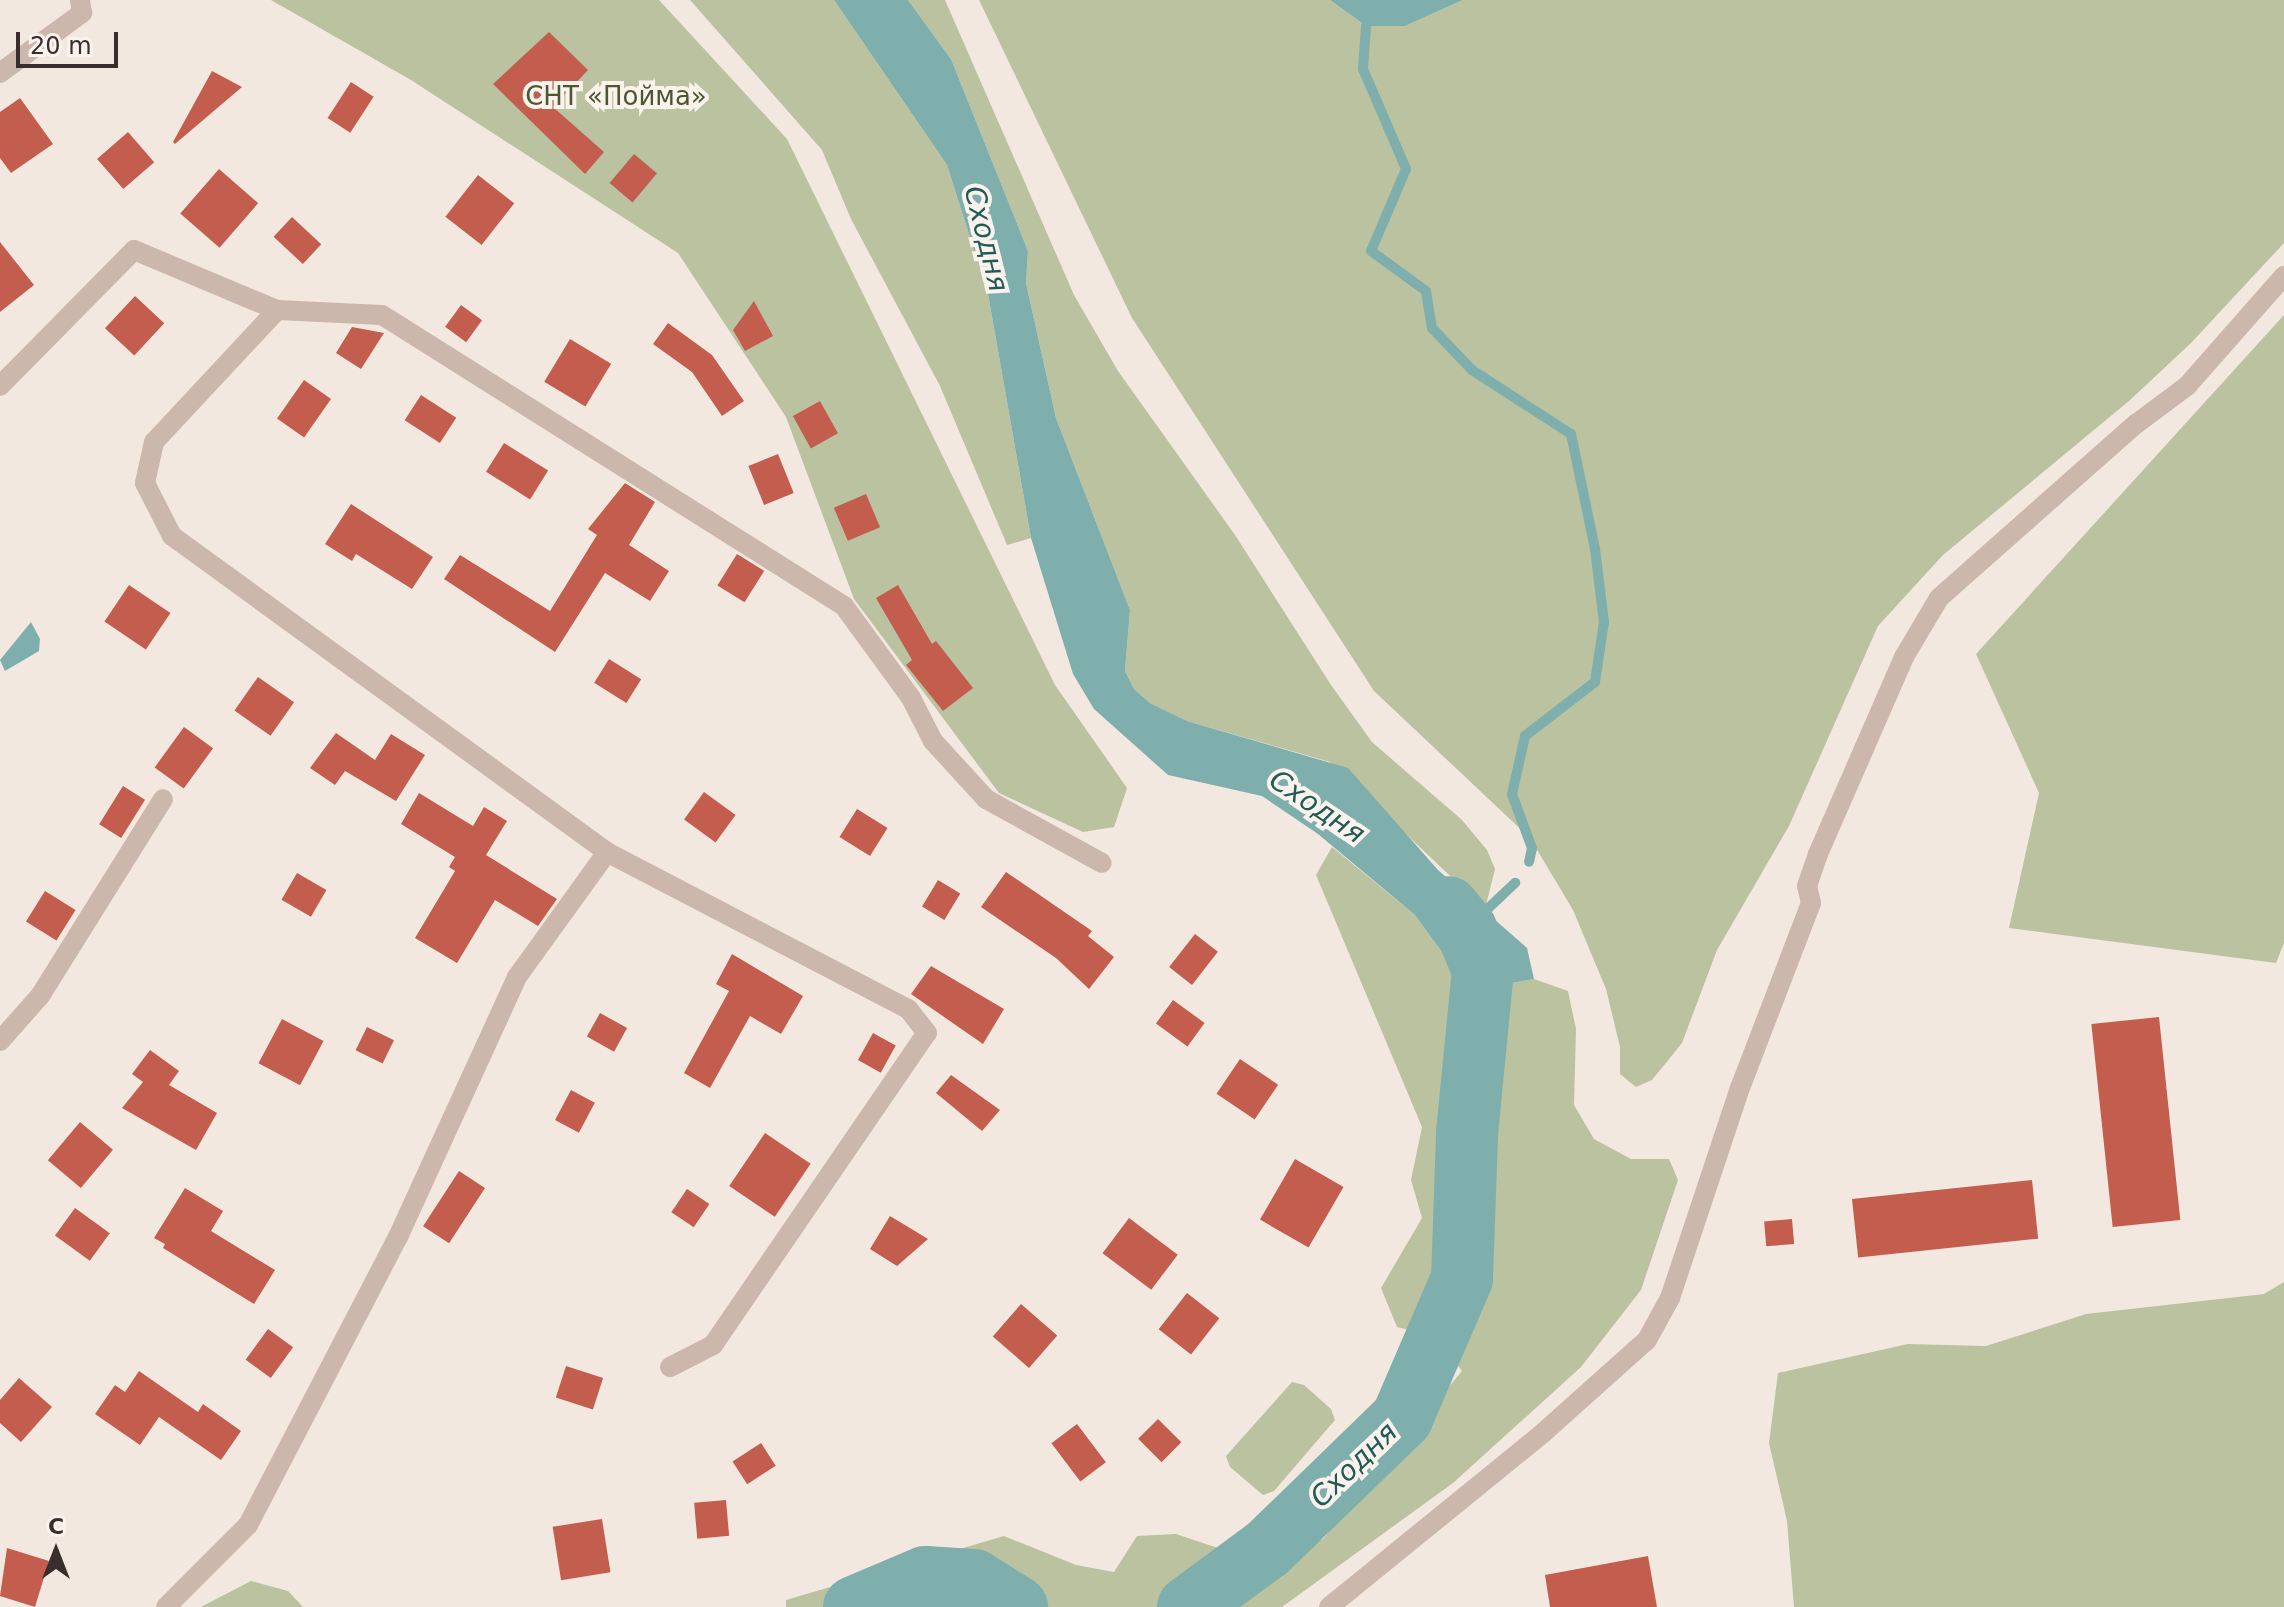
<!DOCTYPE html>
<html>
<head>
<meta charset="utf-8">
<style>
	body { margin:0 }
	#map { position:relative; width:2284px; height:1607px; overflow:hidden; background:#f3e8e0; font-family:"DejaVu Sans",sans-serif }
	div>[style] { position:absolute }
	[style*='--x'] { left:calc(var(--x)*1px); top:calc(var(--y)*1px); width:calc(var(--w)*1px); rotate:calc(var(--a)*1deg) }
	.green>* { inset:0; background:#bac2a0 }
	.water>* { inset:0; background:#7fafac }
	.stream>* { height:10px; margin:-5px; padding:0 5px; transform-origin:5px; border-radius:5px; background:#7fafac }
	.river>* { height:62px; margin:-31px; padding:0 31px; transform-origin:31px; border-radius:31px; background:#7fafac }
	.building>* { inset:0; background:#c35d4e; transform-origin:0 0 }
	.minor>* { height:20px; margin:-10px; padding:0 10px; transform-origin:10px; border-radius:10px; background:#cbb7ac }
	span { translate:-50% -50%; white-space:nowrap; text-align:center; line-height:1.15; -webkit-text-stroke:8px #faf2ed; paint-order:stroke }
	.park-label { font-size:26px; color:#4c572f }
	.water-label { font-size:28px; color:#215a57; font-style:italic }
	.north { position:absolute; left:16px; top:1511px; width:80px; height:80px; -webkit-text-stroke:6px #faf2ed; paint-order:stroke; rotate:0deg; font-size:22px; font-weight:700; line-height:32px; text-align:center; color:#392e2b }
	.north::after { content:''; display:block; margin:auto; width:28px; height:36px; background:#392e2b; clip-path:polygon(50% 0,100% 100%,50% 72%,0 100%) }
	.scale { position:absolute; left:16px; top:32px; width:102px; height:36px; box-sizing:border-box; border:4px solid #392e2b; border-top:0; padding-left:10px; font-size:24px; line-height:28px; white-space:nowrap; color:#392e2b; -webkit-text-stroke:6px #faf2ed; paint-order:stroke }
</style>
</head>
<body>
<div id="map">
	<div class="green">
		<div style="clip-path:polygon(271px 0,659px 0,787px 139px,1055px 685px,1127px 788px,1114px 827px,1083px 832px,999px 793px,854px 599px,786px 417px,678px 253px,411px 80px)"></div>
		<div style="clip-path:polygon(690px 0,834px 0,947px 165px,988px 294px,1031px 538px,1007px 545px,940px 386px,851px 219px,822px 150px)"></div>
		<div style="clip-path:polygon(908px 0,945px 0,1074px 295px,1118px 371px,1235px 535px,1331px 685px,1372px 742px,1462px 820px,1487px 850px,1495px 869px,1485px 909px,1330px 762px,1187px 721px,1150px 703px,1134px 689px,1125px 671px,1130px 610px,1056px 418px,1026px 283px,1028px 251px,951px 59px)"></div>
		<div style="clip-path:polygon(979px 0,1330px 0,1366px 26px,1405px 26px,1463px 0,2284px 0,2284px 243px,2191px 343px,2129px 401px,1943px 555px,1878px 626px,1789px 826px,1717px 950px,1682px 1043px,1652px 1080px,1636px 1087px,1620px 1074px,1620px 1047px,1606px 989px,1573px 910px,1530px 838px,1374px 691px,1132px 318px)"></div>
		<div style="clip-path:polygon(2284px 315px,2284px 943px,2276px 963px,2009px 928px,2039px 793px,1976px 654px)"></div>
		<div style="clip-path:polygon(1332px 847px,1415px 915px,1455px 970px,1490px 987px,1534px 979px,1568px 991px,1576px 1029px,1574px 1105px,1594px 1139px,1631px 1159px,1669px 1159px,1678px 1180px,1641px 1290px,1581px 1367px,1453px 1483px,1282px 1607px,786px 1607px,786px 1600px,1004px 1536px,1076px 1565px,1114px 1572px,1137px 1536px,1176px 1534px,1248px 1558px,1287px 1557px,1323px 1539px,1462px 1371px,1438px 1337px,1397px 1327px,1381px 1288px,1422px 1218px,1411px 1180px,1422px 1127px,1316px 875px)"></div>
		<div style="clip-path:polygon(2284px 1282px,2284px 1607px,1794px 1607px,1787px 1521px,1769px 1443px,1778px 1373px,1908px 1344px,1986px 1346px,2086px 1314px,2264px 1294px)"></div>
		<div style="clip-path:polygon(1292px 1382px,1304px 1385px,1331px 1409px,1335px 1420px,1274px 1491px,1263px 1495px,1230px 1467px,1226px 1456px)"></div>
		<div style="clip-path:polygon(251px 1581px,288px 1591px,303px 1607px,201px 1607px)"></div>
	</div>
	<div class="water">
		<div style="clip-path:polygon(834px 0,908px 0,951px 59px,1028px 251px,1026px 283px,1056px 418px,1130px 610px,1125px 671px,1134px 689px,1150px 703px,1187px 721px,1348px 768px,1438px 870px,1527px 948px,1534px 979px,1490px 987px,1455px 970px,1415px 915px,1318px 834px,1262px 796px,1168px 775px,1094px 709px,1073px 674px,1031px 538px,988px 294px,947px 165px)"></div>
		<div style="clip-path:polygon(1330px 0,1463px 0,1405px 26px,1366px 26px)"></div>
		<div style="clip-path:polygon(31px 622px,40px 639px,39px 651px,5px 671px,0 660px)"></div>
	</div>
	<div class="stream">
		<div style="--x:1366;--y:26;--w:43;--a:94"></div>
		<div style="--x:1363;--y:69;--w:109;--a:66.7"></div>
		<div style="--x:1406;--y:169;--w:89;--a:113.1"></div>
		<div style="--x:1371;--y:251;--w:68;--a:36"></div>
		<div style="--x:1426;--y:291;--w:37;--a:81"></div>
		<div style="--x:1432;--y:328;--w:58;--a:46.4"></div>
		<div style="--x:1472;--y:370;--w:118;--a:32.9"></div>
		<div style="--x:1571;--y:434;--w:117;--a:78.2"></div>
		<div style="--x:1595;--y:549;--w:74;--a:83"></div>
		<div style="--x:1604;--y:622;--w:61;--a:98.5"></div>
		<div style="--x:1595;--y:682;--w:88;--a:142.4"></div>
		<div style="--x:1525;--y:736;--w:59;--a:102.6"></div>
		<div style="--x:1512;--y:794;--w:58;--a:69.7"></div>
		<div style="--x:1532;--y:848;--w:14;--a:102"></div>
		<div style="--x:1479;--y:917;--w:50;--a:-43.4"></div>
	</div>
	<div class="river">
		<div style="--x:854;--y:1607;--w:77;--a:-22.9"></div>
		<div style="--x:925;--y:1577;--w:49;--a:3.5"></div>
		<div style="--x:974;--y:1580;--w:51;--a:32.1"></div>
		<div style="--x:1188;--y:1607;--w:99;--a:-36.4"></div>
		<div style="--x:1268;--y:1548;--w:187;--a:-44.1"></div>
		<div style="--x:1402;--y:1418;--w:151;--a:-66.7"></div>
		<div style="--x:1462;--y:1279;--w:146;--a:-88"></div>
		<div style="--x:1467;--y:1133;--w:164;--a:-84.4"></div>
		<div style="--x:1483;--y:970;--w:44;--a:-112.5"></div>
		<div style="--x:1466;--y:929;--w:28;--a:-129"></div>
	</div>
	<div class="building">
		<div style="clip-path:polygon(549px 32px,588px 70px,553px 107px,604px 152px,585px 174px,493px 84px)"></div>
		<div style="clip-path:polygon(212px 71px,242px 87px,175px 144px,173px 142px)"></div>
		<div style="left:351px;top:82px;width:27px;height:43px;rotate:33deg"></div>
		<div style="clip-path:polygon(20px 98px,53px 144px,11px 173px,0 158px,0 112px)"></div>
		<div style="left:128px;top:132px;width:40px;height:41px;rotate:49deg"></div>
		<div style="left:634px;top:154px;width:30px;height:38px;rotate:40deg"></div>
		<div style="left:219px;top:169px;width:52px;height:59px;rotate:41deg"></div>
		<div style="left:478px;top:175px;width:46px;height:53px;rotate:38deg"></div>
		<div style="left:292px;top:217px;width:40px;height:27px;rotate:43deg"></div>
		<div style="clip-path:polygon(0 242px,34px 285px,0 312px)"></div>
		<div style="left:135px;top:296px;width:40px;height:44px;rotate:43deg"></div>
		<div style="clip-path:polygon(754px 301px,773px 336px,745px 351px,733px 330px)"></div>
		<div style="left:461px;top:305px;width:26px;height:27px;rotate:36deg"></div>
		<div style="clip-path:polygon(668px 323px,712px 355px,744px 401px,722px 416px,692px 372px,653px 344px)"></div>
		<div style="clip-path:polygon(352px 327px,384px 333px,361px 369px,336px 353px)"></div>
		<div style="left:570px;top:339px;width:48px;height:50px;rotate:31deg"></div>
		<div style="left:304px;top:380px;width:33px;height:47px;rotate:35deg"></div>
		<div style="left:421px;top:395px;width:42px;height:30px;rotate:33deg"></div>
		<div style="left:820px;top:401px;width:37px;height:31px;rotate:61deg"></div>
		<div style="left:504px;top:443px;width:52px;height:34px;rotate:32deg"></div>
		<div style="left:778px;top:454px;width:42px;height:32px;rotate:68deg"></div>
		<div style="clip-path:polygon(625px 483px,655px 502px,629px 545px,669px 571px,650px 601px,605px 573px,555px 652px,444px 579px,460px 555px,550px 611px,597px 535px,588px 529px)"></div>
		<div style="left:866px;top:494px;width:36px;height:35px;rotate:67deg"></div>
		<div style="clip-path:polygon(351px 504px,433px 557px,412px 589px,356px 554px,352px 561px,325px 544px)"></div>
		<div style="left:737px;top:554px;width:32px;height:37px;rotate:32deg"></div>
		<div style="left:129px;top:585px;width:50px;height:44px;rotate:34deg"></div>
		<div style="clip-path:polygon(898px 585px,932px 644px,936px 641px,973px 688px,943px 711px,906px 665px,912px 660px,876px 598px)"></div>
		<div style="left:609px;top:659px;width:38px;height:28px;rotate:32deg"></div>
		<div style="left:258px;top:677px;width:44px;height:41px;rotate:35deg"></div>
		<div style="left:184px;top:727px;width:36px;height:50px;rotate:36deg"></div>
		<div style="clip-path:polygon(336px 733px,375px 760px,391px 734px,425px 755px,396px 801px,345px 771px,335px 785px,310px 768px)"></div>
		<div style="left:123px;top:786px;width:26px;height:45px;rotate:32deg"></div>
		<div style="left:704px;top:792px;width:39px;height:34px;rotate:36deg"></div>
		<div style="clip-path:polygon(419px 793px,473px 826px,484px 807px,507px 821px,486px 855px,557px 899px,538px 926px,495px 900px,457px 963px,415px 938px,455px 871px,449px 867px,455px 857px,401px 824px)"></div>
		<div style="left:857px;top:809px;width:36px;height:33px;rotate:32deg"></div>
		<div style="clip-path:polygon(1006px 872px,1092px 931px,1088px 936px,1114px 957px,1089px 989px,1056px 958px,981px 907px)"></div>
		<div style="left:297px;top:873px;width:34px;height:31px;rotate:30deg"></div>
		<div style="left:938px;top:880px;width:26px;height:31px;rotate:31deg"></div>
		<div style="left:45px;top:891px;width:36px;height:36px;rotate:32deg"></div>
		<div style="left:1195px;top:934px;width:29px;height:42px;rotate:38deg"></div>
		<div style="clip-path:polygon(732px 954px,803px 996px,781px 1034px,750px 1016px,710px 1088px,684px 1073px,729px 991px,716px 984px)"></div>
		<div style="clip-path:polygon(931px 966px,1004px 1009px,983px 1044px,911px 994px)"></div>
		<div style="left:1173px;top:1000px;width:39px;height:29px;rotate:36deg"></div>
		<div style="left:600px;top:1013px;width:31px;height:27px;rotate:29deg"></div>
		<div style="left:2159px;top:1017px;width:204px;height:68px;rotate:84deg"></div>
		<div style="left:282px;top:1019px;width:47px;height:50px;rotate:28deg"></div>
		<div style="left:367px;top:1027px;width:30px;height:26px;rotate:26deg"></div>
		<div style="left:873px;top:1033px;width:26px;height:31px;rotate:29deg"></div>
		<div style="clip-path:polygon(150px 1050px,179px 1071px,169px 1085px,217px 1113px,196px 1150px,122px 1108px,143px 1082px,132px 1074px)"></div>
		<div style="left:1240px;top:1059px;width:46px;height:42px;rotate:34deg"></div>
		<div style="clip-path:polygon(951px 1075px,1000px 1110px,982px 1131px,936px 1093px)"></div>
		<div style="left:571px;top:1090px;width:27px;height:34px;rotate:28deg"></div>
		<div style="left:80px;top:1122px;width:43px;height:50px;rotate:40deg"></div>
		<div style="left:765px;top:1133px;width:55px;height:64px;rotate:34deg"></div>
		<div style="left:1295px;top:1159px;width:56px;height:70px;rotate:30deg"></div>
		<div style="left:459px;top:1171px;width:31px;height:66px;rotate:33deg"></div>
		<div style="left:2032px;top:1180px;width:59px;height:181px;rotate:84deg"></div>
		<div style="clip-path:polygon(185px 1188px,223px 1211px,211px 1231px,275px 1270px,254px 1304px,163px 1248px,165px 1244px,154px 1238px)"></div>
		<div style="left:687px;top:1189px;width:27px;height:28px;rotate:34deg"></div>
		<div style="left:75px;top:1208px;width:43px;height:34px;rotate:36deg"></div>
		<div style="clip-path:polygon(890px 1216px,928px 1239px,897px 1266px,870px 1249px)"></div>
		<div style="left:1129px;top:1218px;width:61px;height:44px;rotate:37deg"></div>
		<div style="left:1792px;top:1219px;width:25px;height:28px;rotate:85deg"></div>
		<div style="left:1187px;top:1293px;width:41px;height:46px;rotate:38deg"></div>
		<div style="left:1021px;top:1304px;width:48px;height:43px;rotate:41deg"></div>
		<div style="left:268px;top:1329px;width:31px;height:38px;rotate:36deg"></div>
		<div style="left:566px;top:1366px;width:39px;height:33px;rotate:18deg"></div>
		<div style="clip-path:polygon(139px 1371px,198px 1412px,203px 1404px,241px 1431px,221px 1460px,159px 1417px,140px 1445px,95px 1414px,115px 1385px,125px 1392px)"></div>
		<div style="clip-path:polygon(19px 1378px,52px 1407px,21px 1442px,0 1423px,0 1400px)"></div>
		<div style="left:1158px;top:1419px;width:33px;height:28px;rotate:45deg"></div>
		<div style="left:1077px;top:1424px;width:48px;height:32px;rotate:53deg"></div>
		<div style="left:761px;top:1443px;width:27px;height:34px;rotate:57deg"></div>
		<div style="left:726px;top:1500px;width:36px;height:32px;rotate:85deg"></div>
		<div style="left:602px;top:1519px;width:54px;height:50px;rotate:81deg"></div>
		<div style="clip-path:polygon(7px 1548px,49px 1561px,35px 1607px,0 1596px)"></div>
		<div style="clip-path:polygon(1648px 1556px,1657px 1607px,1550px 1607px,1545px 1575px)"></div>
	</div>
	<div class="minor">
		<div style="--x:0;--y:73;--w:102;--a:-36.2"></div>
		<div style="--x:82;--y:13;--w:13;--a:-99"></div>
		<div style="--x:0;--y:386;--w:191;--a:-45.4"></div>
		<div style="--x:134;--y:250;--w:155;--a:22.8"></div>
		<div style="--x:0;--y:1041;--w:60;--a:-48.4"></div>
		<div style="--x:40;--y:996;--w:232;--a:-58"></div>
		<div style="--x:670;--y:1367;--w:48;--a:-27.1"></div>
		<div style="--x:713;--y:1345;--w:378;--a:-55.6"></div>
		<div style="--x:927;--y:1033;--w:31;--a:-128"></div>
		<div style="--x:908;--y:1009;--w:339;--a:-152.5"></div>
		<div style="--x:607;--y:852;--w:538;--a:-144"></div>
		<div style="--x:172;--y:536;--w:59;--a:-117"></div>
		<div style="--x:145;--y:483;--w:42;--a:-77.6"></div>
		<div style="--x:154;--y:442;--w:180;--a:-47"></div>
		<div style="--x:277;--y:310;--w:105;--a:2.7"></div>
		<div style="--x:382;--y:315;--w:546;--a:32.21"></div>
		<div style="--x:844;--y:606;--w:114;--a:53.9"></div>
		<div style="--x:911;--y:698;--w:48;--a:62.9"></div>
		<div style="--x:933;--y:741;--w:79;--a:47.6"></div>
		<div style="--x:986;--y:799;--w:132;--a:28.9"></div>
		<div style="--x:166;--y:1607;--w:116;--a:-45"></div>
		<div style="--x:248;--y:1525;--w:325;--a:-62.5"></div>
		<div style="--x:398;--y:1237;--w:286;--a:-65.4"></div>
		<div style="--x:517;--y:977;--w:154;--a:-54.2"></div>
		<div style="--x:1329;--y:1607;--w:277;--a:-39.1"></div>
		<div style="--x:1544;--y:1432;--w:138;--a:-41.8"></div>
		<div style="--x:1647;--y:1340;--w:48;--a:-61.3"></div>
		<div style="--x:1670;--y:1298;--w:221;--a:-71.6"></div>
		<div style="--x:1740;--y:1088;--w:198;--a:-69"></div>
		<div style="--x:1811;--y:903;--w:17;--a:-103"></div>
		<div style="--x:1807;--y:886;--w:34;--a:-71"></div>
		<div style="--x:1818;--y:854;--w:215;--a:-66.4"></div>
		<div style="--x:1904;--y:657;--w:69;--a:-59.3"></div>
		<div style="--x:1939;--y:598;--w:263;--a:-41.5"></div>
		<div style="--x:2136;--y:424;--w:64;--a:-36.7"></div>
		<div style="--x:2187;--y:386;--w:147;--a:-48.6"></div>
	</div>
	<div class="park-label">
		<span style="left:616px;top:97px">СНТ «Пойма»</span>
	</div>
	<div class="water-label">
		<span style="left:986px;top:239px;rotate:76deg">Сходня</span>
		<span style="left:1317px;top:807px;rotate:34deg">Сходня</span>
		<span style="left:1354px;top:1465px;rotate:-44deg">Сходня</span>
	</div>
	<div class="north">С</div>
	<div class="scale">20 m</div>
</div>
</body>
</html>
